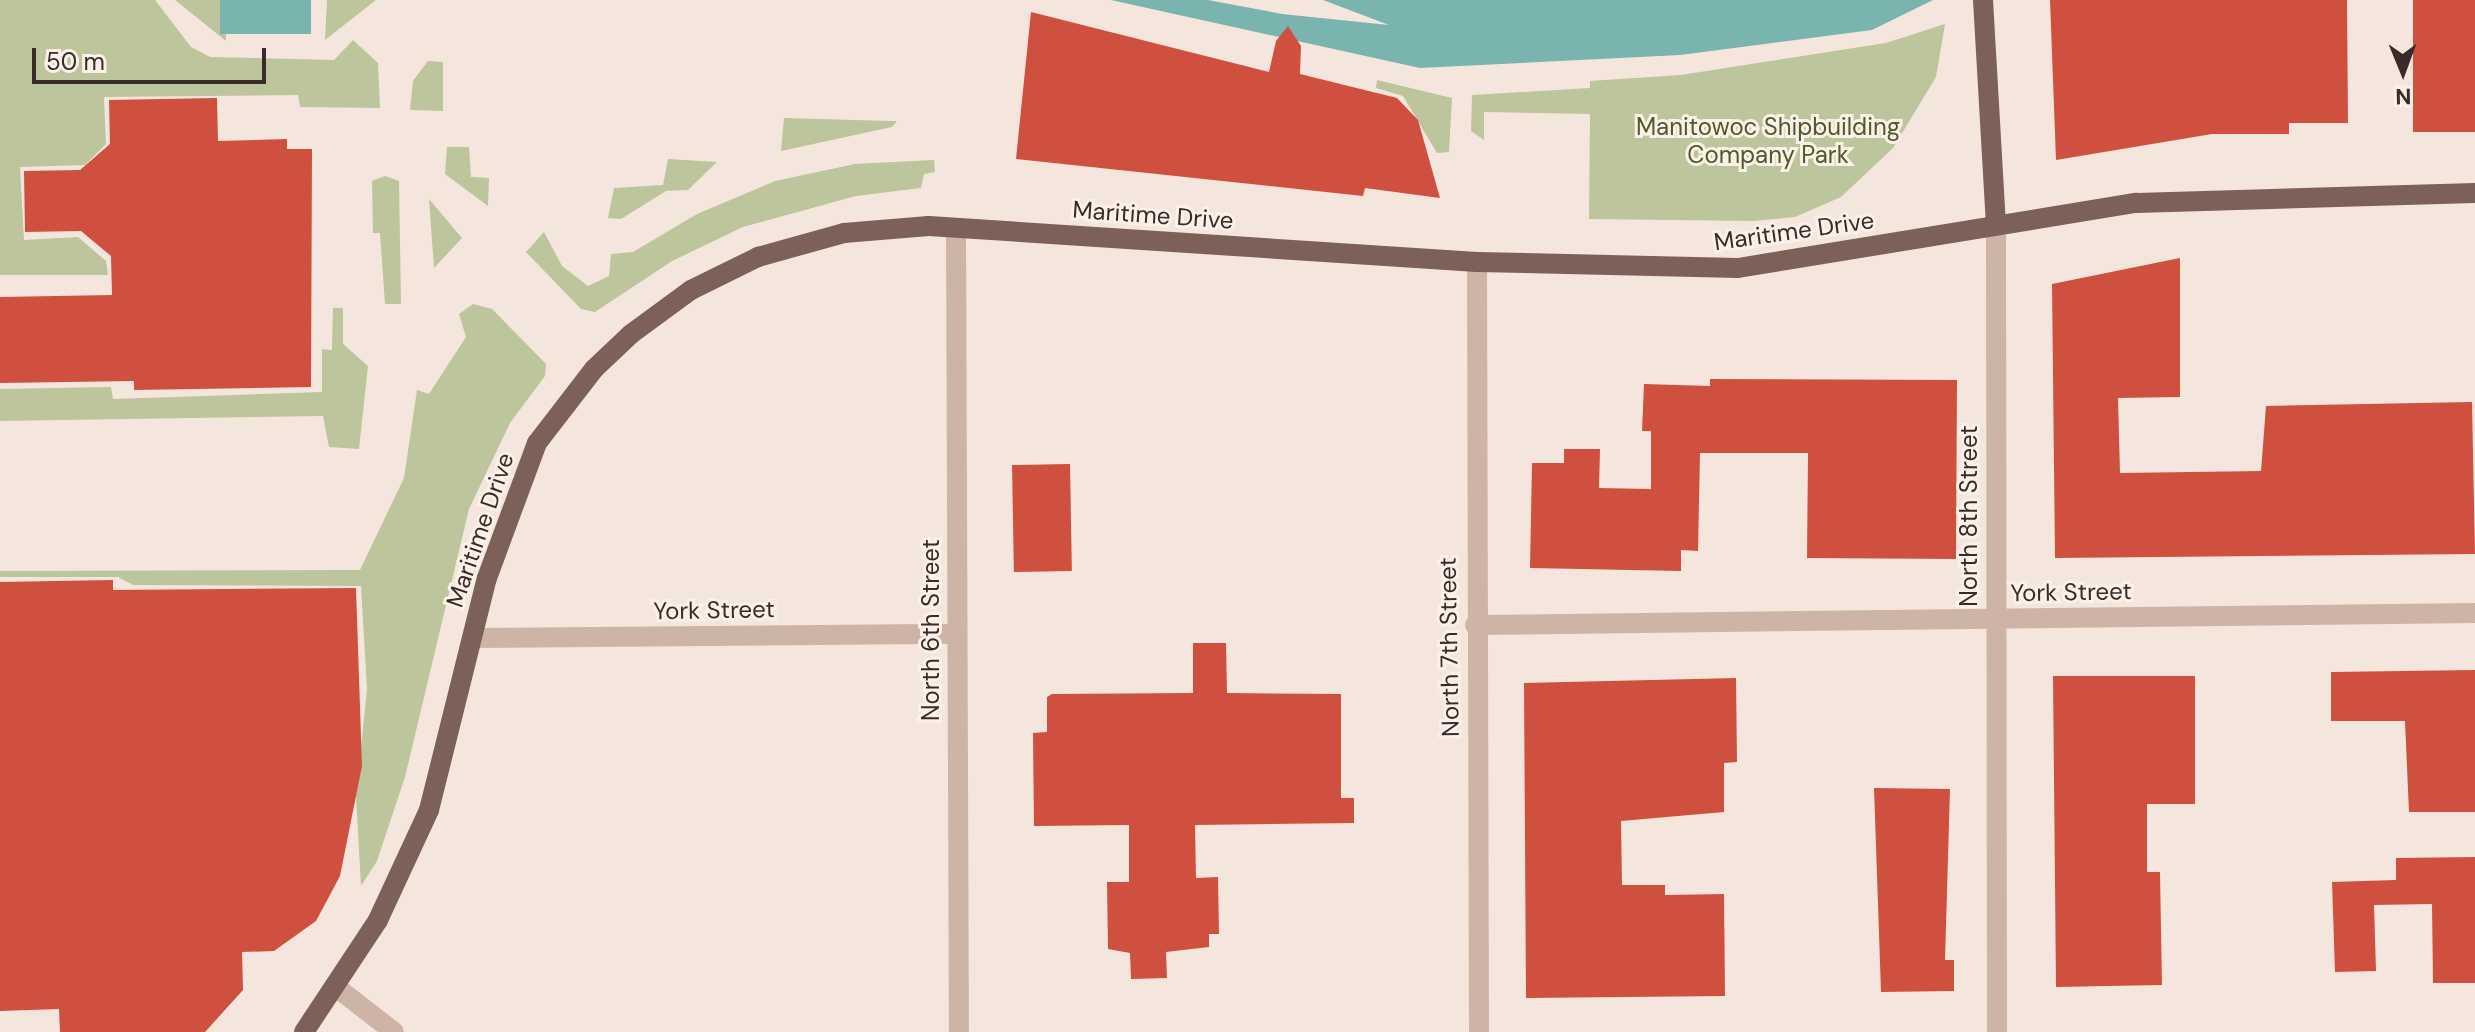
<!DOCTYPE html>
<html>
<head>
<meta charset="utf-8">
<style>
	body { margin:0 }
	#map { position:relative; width:2475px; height:1032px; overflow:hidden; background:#f4e6dc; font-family:"DM Sans",sans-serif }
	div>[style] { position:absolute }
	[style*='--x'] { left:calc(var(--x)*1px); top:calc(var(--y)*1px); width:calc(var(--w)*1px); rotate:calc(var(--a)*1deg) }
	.green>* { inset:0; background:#bcc59b }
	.water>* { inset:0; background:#79b4af; transform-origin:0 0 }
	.building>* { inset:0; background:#d0503f; transform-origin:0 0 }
	.street>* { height:20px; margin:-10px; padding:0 10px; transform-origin:10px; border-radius:10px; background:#ceb4a7 }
	.primary>* { height:20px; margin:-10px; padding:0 10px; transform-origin:10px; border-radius:10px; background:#7d6058 }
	span { translate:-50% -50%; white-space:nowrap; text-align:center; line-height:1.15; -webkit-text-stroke:6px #fbf1e9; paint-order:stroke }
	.park-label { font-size:24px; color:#4e5a29 }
	.street-label { font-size:24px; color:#392b28 }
	.north { position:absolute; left:2363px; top:32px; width:80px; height:80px; -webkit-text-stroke:6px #fbf1e9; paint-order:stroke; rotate:179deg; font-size:22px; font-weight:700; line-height:32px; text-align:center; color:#392b28 }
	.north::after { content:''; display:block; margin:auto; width:28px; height:36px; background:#392b28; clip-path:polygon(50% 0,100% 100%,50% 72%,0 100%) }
	.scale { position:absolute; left:32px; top:48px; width:234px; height:36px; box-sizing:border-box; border:4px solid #392b28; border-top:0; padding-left:10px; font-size:24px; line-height:28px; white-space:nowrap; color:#392b28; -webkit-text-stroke:6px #fbf1e9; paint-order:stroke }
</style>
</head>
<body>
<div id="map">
	<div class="green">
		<div style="clip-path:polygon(0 0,155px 0,191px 47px,210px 57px,334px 60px,353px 40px,378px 63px,380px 108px,300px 107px,298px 95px,104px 97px,106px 144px,85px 165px,20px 167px,24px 240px,78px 237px,106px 261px,108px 275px,0 275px)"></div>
		<div style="clip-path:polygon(175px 0,226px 0,226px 41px)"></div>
		<div style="clip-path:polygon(327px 0,376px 0,325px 40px)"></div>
		<div style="clip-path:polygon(1945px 24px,1936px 77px,1893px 148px,1841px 197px,1795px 217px,1754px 221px,1589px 219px,1590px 114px,1484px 112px,1484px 140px,1471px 131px,1472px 95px,1590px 88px,1590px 81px,1681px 75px,1886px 43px)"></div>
		<div style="clip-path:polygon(428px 61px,443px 62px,443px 111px,410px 110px,413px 81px)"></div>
		<div style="clip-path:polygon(1377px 80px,1452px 98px,1449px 152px,1437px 153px,1403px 96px,1376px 88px)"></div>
		<div style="clip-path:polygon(784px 118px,890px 121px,897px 121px,892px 127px,781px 151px)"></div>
		<div style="clip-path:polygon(447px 147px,469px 147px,471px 177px,489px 178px,488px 206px,445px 174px)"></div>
		<div style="clip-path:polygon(668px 159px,717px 162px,688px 190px,666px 191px,621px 219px,608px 218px,614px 188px,663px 185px)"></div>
		<div style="clip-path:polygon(934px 160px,935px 172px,924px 174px,921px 188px,856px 196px,743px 227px,672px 261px,595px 312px,581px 309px,526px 252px,544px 232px,562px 266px,588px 286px,609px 276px,611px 254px,633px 252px,697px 214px,775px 181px,855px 164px)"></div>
		<div style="clip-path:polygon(385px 176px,399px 181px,401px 304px,385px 304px,380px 233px,373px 233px,372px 181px)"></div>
		<div style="clip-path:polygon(429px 199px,462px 238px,434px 268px)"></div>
		<div style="clip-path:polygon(473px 304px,492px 309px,546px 364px,545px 376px,510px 423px,469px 509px,405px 777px,377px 861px,361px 886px,356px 796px,367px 689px,361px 586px,133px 585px,118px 577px,0 577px,0 571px,360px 570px,404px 478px,417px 390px,429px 394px,466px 337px,459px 314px)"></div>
		<div style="clip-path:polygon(333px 308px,343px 308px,343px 344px,368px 366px,359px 449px,329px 447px,323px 416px,0 421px,0 389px,111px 387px,113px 399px,322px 392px,322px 349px,332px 350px)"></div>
	</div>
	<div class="water">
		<div style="left:220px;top:0;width:91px;height:34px"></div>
		<div style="clip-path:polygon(1111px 0,1208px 0,1282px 14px,1389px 25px,1323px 0,1933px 0,1872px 30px,1680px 55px,1420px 68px)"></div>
	</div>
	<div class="building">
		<div style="clip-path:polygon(2050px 0,2347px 0,2348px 123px,2289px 123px,2289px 134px,2212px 134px,2056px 160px)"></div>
		<div style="left:2413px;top:0;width:62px;height:132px"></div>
		<div style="clip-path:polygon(1031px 12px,1269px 72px,1276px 41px,1288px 26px,1301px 46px,1300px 74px,1397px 98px,1418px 120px,1440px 198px,1365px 188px,1363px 196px,1016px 159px)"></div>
		<div style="clip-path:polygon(217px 98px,218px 141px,287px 139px,287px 149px,312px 149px,311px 387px,134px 390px,134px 381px,0 383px,0 297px,112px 295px,111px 256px,81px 231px,25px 232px,24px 171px,80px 170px,110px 144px,109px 100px)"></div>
		<div style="clip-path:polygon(2180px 258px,2180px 397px,2118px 398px,2120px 473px,2261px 471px,2266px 406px,2472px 402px,2475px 554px,2055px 558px,2052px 284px)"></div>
		<div style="clip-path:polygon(1710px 379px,1957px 380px,1956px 559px,1807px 558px,1808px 453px,1700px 453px,1698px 551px,1681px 550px,1681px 571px,1530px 568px,1532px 463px,1564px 463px,1564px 449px,1600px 449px,1599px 488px,1651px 489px,1651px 431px,1642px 431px,1644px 384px,1710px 386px)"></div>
		<div style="left:1070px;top:464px;width:107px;height:58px;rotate:89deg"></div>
		<div style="clip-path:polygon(113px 580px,113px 590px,356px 588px,362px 766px,340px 876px,316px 921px,274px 951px,242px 952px,243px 990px,205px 1032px,60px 1032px,59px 1009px,0 1011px,0 582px)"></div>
		<div style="clip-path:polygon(1193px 643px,1226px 643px,1227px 693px,1341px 694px,1341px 798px,1354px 798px,1354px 823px,1195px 825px,1196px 878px,1218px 877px,1219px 934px,1209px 934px,1209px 947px,1166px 952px,1167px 978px,1131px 979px,1130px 953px,1108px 949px,1107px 882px,1129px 882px,1129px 825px,1034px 826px,1033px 733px,1047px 732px,1047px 697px,1052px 694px,1193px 693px)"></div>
		<div style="clip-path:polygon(2475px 670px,2475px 812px,2409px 812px,2405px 721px,2331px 721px,2331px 672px)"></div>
		<div style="clip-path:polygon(2053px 676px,2195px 676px,2195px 804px,2147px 804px,2147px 872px,2160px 872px,2162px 985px,2056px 987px)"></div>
		<div style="clip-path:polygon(1736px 678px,1737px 762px,1724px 763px,1724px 812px,1621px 821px,1622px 885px,1665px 885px,1665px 895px,1724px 894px,1725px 996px,1526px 998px,1524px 683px)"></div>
		<div style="clip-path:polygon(1874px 788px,1950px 789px,1945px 960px,1954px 960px,1954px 991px,1881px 992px)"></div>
		<div style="clip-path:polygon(2475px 857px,2475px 983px,2433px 983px,2432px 904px,2374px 905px,2376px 971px,2335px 972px,2332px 882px,2396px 880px,2396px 858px)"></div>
	</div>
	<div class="street">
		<div style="--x:1996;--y:226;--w:806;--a:89.93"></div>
		<div style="--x:956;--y:228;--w:804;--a:89.79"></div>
		<div style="--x:1477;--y:262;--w:770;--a:89.85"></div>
		<div style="--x:1475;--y:625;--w:1000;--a:-0.69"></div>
		<div style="--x:472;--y:638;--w:485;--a:-0.5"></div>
		<div style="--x:336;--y:987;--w:73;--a:37.8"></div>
	</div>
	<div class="primary">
		<div style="--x:1983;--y:0;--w:226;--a:86.7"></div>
		<div style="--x:304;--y:1032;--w:134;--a:-56.5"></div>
		<div style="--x:378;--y:920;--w:121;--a:-65.1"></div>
		<div style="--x:429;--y:810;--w:239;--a:-76"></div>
		<div style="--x:487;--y:578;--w:144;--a:-69.7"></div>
		<div style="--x:537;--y:443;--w:93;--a:-52.4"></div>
		<div style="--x:594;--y:369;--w:51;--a:-43.4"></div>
		<div style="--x:631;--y:334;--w:74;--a:-36.3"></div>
		<div style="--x:691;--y:290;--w:75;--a:-26.2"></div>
		<div style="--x:758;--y:257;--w:89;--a:-15.6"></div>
		<div style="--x:844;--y:233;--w:85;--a:-4.7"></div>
		<div style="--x:929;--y:226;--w:549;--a:3.76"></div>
		<div style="--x:1477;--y:262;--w:261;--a:1.3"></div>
		<div style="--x:1738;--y:268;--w:404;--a:-9.3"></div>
		<div style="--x:2137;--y:203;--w:338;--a:-1.7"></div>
	</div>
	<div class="park-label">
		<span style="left:1768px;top:141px">Manitowoc Shipbuilding<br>Company Park</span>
	</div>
	<div class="street-label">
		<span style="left:1153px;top:215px;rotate:4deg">Maritime Drive</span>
		<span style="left:1794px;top:231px;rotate:-8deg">Maritime Drive</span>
		<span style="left:1969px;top:516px;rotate:-90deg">North 8th Street</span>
		<span style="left:480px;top:530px;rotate:-71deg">Maritime Drive</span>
		<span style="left:2071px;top:592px;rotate:-1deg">York Street</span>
		<span style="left:714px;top:610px;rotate:-1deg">York Street</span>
		<span style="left:931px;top:630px;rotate:-90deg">North 6th Street</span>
		<span style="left:1449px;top:647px;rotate:-91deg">North 7th Street</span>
	</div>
	<div class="north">N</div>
	<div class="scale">50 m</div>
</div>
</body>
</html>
